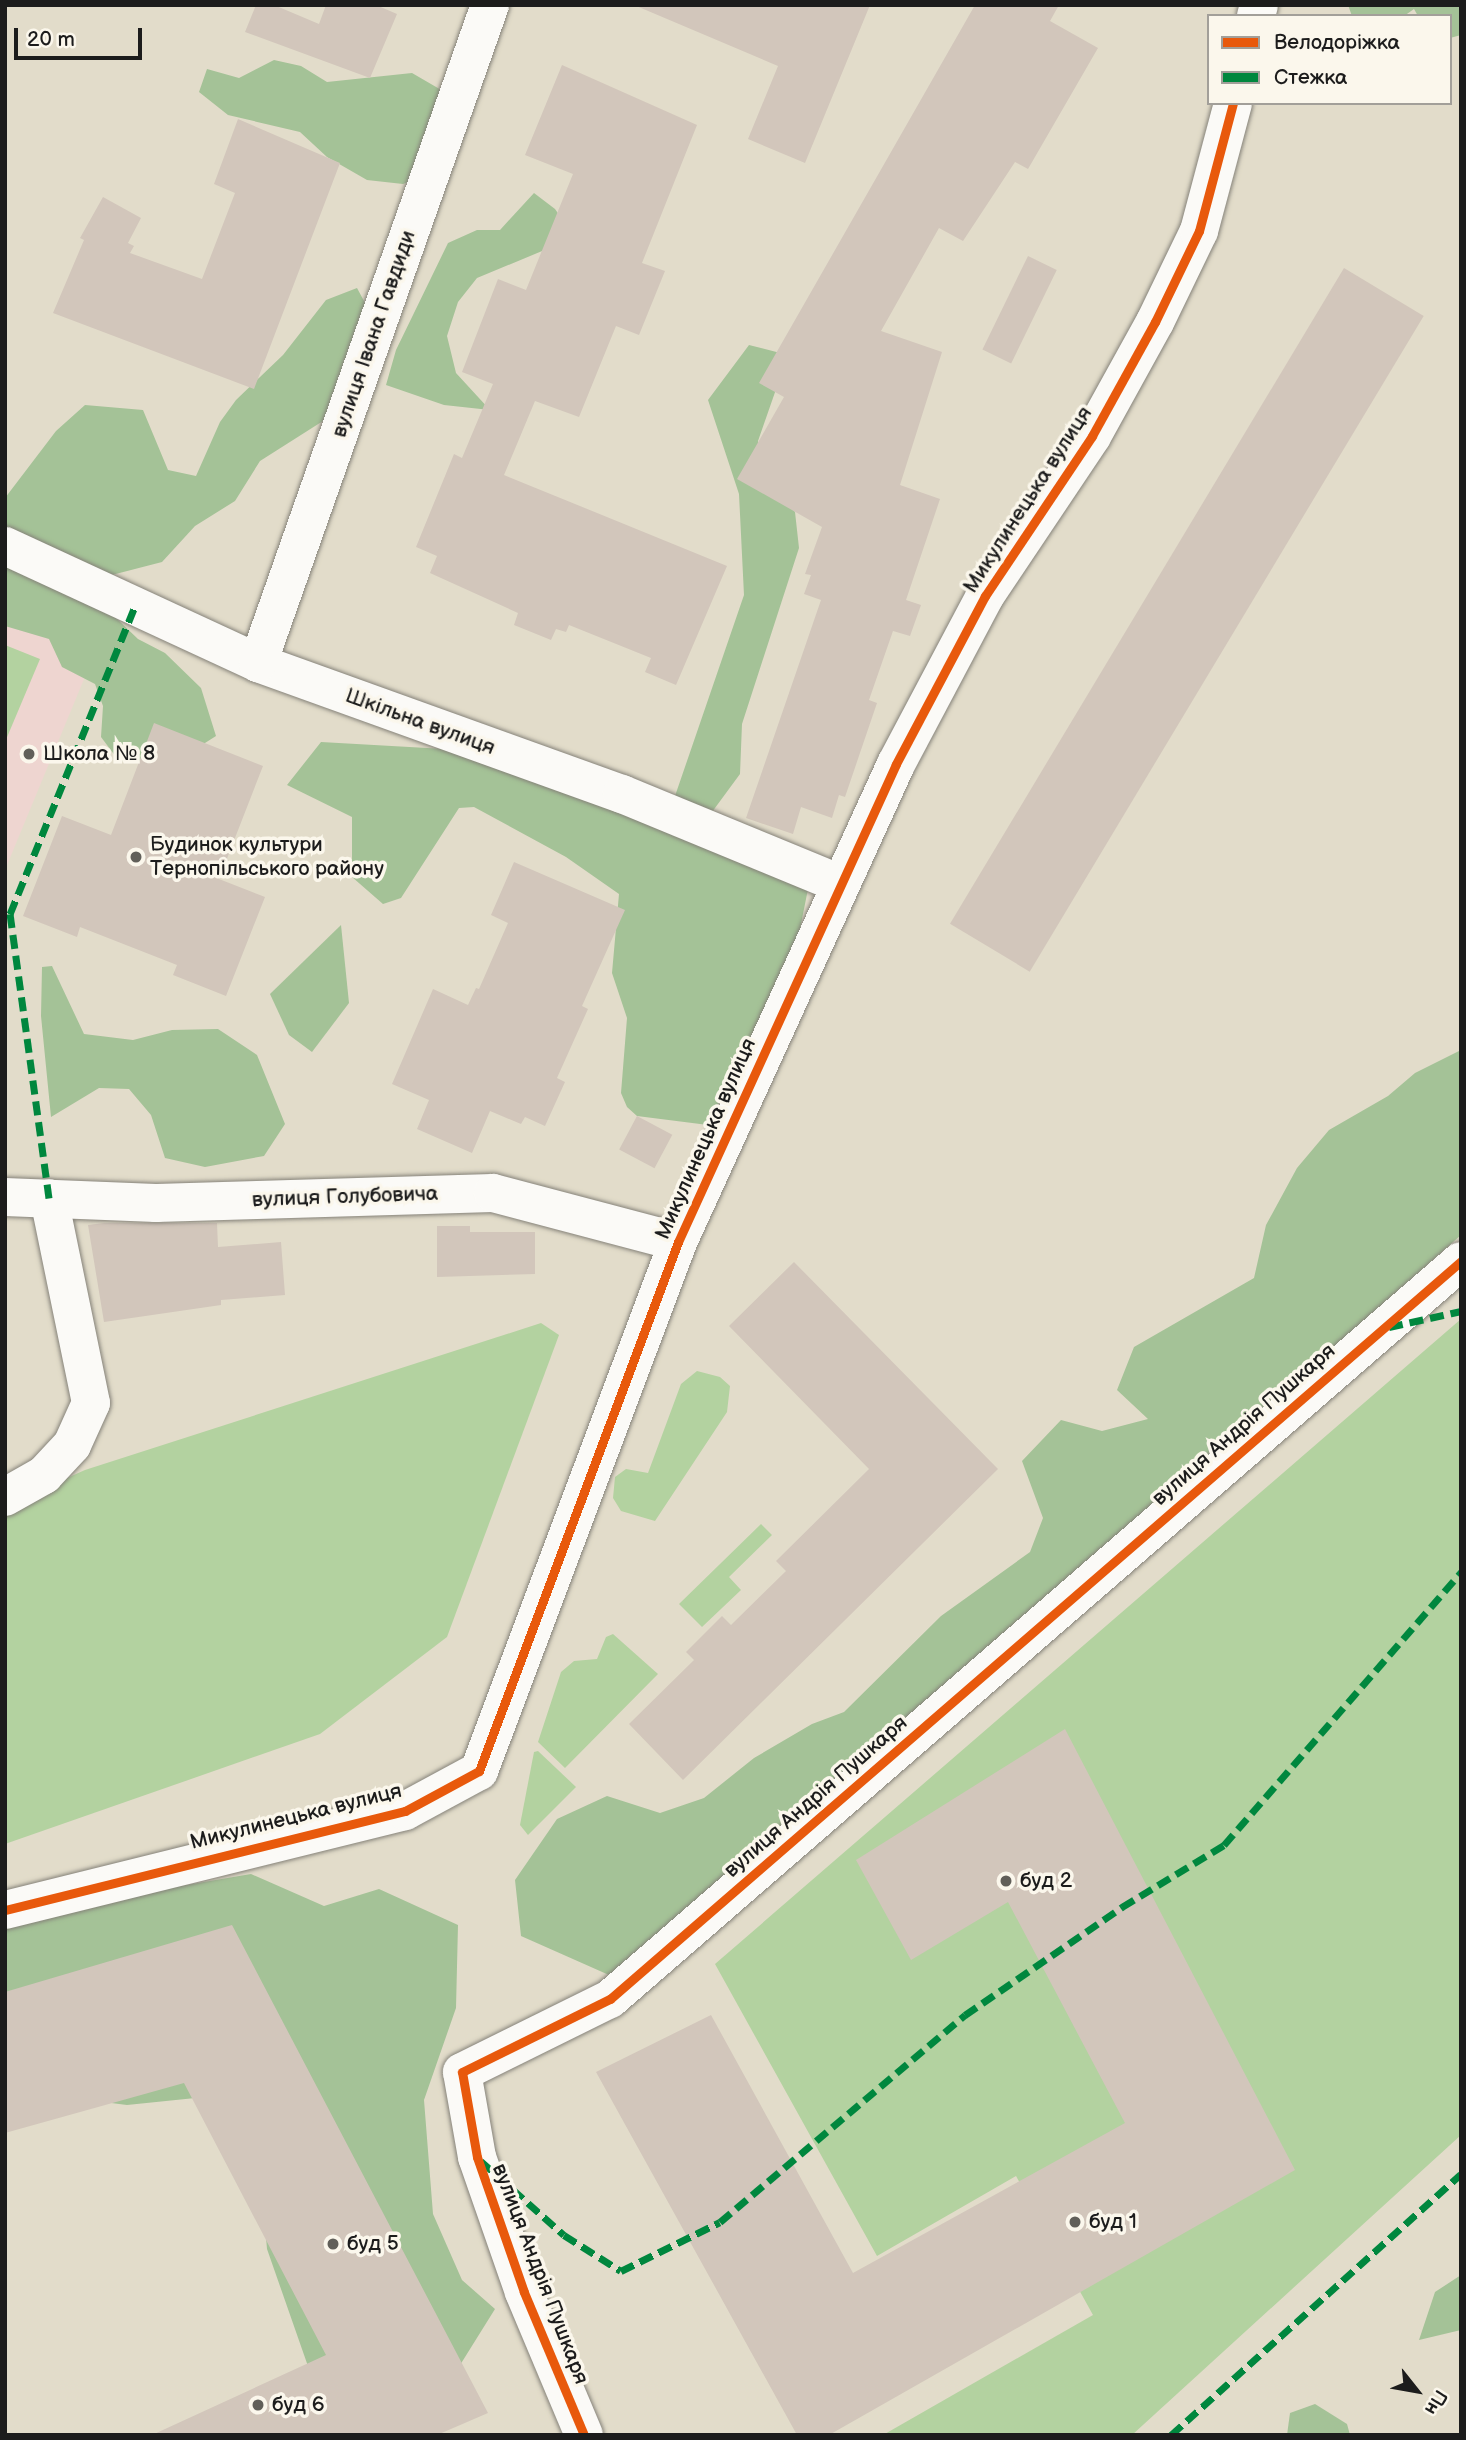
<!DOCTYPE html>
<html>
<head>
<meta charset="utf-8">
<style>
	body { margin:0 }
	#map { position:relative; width:1466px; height:2440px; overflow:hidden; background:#e2dcca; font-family:"Balsamiq Sans",sans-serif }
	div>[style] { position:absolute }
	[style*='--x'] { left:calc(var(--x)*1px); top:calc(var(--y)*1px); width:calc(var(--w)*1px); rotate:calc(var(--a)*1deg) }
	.built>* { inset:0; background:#eed5d0 }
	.green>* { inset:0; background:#b3d2a0 }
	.forest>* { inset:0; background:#a4c297 }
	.building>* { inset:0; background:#d2c6bb; transform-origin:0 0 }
	.roads { filter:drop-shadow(0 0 2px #858279) drop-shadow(0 0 2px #858279) }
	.street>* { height:38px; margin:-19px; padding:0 19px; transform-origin:19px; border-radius:19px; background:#fbfaf7 }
	.quiet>* { height:7px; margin-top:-3.5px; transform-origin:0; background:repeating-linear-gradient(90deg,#00873e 0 14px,transparent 0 21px) }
	.cycleway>* { height:9px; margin:-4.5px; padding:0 4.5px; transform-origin:4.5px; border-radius:4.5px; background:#e8590c }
	.dots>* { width:19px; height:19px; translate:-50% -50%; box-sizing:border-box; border:4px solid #fbf7ec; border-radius:50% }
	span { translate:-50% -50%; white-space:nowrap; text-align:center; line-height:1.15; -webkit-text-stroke:7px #fbf7ec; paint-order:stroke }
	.street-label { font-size:21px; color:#1c1c1c }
	.poi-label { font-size:21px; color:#1c1c1c }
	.left { translate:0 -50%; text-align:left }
	.frame { position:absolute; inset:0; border:7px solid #1c1c1c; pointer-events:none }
	.legend { position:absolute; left:1207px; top:14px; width:245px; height:91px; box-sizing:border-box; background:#fbf7ec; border:2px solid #a29f99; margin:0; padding:9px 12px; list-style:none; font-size:21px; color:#1c1c1c }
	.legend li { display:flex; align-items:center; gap:14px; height:35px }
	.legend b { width:35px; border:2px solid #a29f99 }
	.north { position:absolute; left:1382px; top:2356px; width:70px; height:70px; -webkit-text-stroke:5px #fbf7ec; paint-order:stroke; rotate:121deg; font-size:19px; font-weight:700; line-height:28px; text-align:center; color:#1c1c1c }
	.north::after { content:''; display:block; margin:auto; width:24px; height:32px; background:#1c1c1c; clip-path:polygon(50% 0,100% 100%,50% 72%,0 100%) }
	.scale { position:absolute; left:14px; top:28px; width:128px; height:32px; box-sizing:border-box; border:4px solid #1c1c1c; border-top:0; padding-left:9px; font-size:21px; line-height:24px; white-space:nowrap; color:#1c1c1c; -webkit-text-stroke:5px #fbf7ec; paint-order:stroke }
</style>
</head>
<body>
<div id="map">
	<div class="built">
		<div style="clip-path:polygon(5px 595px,101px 638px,5px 870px)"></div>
	</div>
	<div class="green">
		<div style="clip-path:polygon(5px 645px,40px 659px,5px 742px)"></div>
		<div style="clip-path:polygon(1461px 1319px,1461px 2135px,1132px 2435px,883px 2435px,1093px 2315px,1016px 2176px,877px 2256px,715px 1964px)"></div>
		<div style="clip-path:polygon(541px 1323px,559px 1335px,447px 1637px,320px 1734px,5px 1844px,5px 1506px,85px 1470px)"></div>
		<div style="clip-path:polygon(697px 1371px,720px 1377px,730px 1386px,727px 1412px,655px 1521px,621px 1511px,613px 1498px,615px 1477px,626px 1469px,648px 1473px,681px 1384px)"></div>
		<div style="clip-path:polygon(761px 1524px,772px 1535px,729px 1577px,741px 1590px,702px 1627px,679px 1604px)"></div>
		<div style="clip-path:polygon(613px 1634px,658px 1674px,565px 1768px,538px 1742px,561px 1672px,574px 1661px,597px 1659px,606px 1637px)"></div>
		<div style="clip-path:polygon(538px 1751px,576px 1787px,528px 1835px,520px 1825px,534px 1752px)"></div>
	</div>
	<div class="forest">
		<div style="clip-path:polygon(1348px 5px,1461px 5px,1461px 35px,1450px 38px,1450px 16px,1418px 16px,1414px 9px,1404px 16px,1352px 16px)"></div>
		<div style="clip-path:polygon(274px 60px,301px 66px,327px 82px,412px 73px,443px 91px,435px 173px,403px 184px,367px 180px,327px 157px,300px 132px,228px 115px,199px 92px,207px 69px,239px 78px)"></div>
		<div style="clip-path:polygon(534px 193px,555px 209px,571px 232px,547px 249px,477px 278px,458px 302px,447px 336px,456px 373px,490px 410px,444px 405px,386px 385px,396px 350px,448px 243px,477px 230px,500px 230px)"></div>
		<div style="clip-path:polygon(357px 288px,371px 314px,334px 414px,260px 461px,235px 501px,195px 526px,162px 562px,104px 577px,115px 617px,138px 639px,165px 653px,201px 688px,216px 736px,175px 762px,119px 761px,101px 737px,103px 706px,95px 684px,62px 667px,49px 639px,5px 626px,5px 498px,56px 431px,85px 405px,143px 410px,168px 470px,196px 476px,220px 422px,236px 400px,283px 355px,326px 300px)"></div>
		<div style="clip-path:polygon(749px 345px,788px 355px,758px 441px,759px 462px,765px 476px,795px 512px,799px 548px,742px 724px,740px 774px,701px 827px,675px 796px,744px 595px,739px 494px,708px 400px)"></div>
		<div style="clip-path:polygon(321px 742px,480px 751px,809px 884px,797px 944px,708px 1125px,637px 1116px,627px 1107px,621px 1093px,627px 1018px,612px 973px,619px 894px,566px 857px,474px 807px,459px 808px,401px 898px,383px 904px,352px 877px,352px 817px,287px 785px)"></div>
		<div style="clip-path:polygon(341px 925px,349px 1003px,312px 1052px,289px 1035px,270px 994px)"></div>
		<div style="clip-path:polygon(52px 966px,84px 1034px,133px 1040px,172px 1030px,218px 1029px,257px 1055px,285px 1124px,264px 1156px,205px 1167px,165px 1158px,151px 1115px,129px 1089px,99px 1088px,51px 1117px,41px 1016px,42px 967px)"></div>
		<div style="clip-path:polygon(1461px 1050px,1461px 1235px,618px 1979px,521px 1936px,515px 1880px,557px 1819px,607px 1796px,660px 1813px,704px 1798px,754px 1758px,812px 1724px,844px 1712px,941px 1616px,1030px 1552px,1043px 1518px,1022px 1461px,1061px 1420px,1102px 1431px,1148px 1419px,1117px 1390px,1134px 1347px,1254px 1278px,1266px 1225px,1297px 1168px,1329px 1130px,1388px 1096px,1415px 1073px)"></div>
		<div style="clip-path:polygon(251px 1874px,324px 1906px,379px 1889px,458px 1925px,456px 2008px,424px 2100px,433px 2214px,462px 2280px,495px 2309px,422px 2426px,324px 2412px,267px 2249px,261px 2178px,205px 2097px,127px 2105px,56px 2096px,5px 2099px,5px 1927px,92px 1901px)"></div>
		<div style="clip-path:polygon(1461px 2275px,1461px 2330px,1419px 2340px,1435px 2292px)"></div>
		<div style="clip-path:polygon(1315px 2404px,1347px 2424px,1350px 2435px,1287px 2435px,1290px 2413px)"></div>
	</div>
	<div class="building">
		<div style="clip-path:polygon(256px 5px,274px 5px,319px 24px,326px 5px,376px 5px,397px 14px,370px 78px,245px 32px)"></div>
		<div style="clip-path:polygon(634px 5px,870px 5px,805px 163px,748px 139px,778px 66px)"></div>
		<div style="clip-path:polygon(975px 5px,1059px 5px,1050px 21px,1098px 48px,1028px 169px,1015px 162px,963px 241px,939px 228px,881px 331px,942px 352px,900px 485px,940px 499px,906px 600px,921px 605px,910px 636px,893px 631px,869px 700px,877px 703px,845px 797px,839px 795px,832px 818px,801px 807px,793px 834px,746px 818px,821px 600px,804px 594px,811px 575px,805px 574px,822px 527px,737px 479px,784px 397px,759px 383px)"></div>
		<div style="clip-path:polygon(562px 65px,697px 125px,642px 263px,665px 271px,639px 335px,616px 326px,579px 417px,535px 401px,504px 475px,727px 566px,676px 685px,645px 672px,651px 658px,569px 625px,566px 632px,556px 629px,551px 640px,514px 625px,518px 613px,430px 573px,437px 556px,416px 547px,454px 454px,462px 458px,493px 384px,462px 372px,498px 279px,526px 290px,573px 174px,525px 155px)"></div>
		<div style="clip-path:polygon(238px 119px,340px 163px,254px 389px,53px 313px,84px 240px,80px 238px,103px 197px,141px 218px,128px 243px,134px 246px,130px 253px,202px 279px,235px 193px,214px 184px)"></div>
		<div style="left:1028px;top:256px;width:32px;height:104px;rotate:26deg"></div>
		<div style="left:1344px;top:268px;width:93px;height:765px;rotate:31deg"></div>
		<div style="clip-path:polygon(154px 723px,263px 766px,219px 879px,265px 897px,226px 996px,173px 975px,177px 965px,80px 927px,77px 937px,23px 916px,62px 816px,111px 835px)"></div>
		<div style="clip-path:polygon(514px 862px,625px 910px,582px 1006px,588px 1009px,557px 1078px,565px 1082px,545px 1126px,525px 1117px,521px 1124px,490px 1111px,472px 1153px,417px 1129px,429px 1100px,392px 1084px,433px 989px,468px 1005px,476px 988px,479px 989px,508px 923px,491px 915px)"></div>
		<div style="left:637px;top:1116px;width:40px;height:38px;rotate:28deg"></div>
		<div style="clip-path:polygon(104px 1223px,217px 1223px,218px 1247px,281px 1242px,285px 1295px,221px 1300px,221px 1305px,104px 1322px,88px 1225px)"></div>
		<div style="clip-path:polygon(437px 1226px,470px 1226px,470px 1232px,535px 1232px,535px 1274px,437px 1277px)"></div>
		<div style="clip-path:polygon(794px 1262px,998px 1469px,683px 1780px,629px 1724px,694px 1660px,686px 1652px,722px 1616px,731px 1625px,786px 1571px,776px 1561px,869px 1469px,729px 1326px)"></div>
		<div style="clip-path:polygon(1065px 1729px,1295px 2170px,829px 2435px,797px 2435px,596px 2072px,711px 2015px,853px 2273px,1125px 2123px,1008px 1902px,911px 1960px,856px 1860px)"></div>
		<div style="clip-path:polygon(232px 1925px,488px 2413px,437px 2435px,152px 2435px,326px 2355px,184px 2083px,5px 2133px,5px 1992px)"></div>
	</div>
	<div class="roads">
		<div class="street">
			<div style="--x:1256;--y:16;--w:11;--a:-75"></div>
			<div style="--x:5;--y:546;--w:279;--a:24.8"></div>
			<div style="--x:258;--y:663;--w:387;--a:19.8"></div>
			<div style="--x:622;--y:794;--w:236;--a:22.4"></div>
			<div style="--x:258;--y:663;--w:698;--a:-70.58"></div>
			<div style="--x:5;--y:1197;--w:151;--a:2.3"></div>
			<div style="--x:156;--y:1203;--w:337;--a:-1.7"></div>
			<div style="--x:493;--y:1193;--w:191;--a:14.8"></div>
			<div style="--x:5;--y:1497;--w:45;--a:-29.4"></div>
			<div style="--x:44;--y:1475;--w:41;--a:-47"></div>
			<div style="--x:72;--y:1445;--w:46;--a:-65.7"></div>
			<div style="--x:91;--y:1403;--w:209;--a:-101.6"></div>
			<div style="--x:5;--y:1910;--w:412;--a:-13.9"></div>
			<div style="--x:405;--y:1811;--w:84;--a:-28.4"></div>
			<div style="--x:479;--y:1771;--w:565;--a:-69.38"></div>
			<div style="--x:678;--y:1242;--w:525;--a:-65.48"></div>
			<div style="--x:896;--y:764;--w:190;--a:-62.1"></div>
			<div style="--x:985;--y:596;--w:192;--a:-56.2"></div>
			<div style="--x:1092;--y:436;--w:130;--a:-61.1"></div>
			<div style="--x:1155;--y:322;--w:101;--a:-64.2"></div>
			<div style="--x:1199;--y:231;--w:132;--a:-75.1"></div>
			<div style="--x:584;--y:2435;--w:155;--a:-112.8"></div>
			<div style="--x:524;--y:2292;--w:143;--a:-109.2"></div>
			<div style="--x:477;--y:2157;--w:86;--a:-100"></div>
			<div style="--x:462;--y:2072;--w:165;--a:-26.3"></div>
			<div style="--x:610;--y:1999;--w:1126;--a:-40.93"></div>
		</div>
	</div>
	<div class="quiet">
		<div style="--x:49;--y:1198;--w:287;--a:-97.8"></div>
		<div style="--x:10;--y:914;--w:332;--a:-67.9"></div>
		<div style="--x:1389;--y:1327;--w:74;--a:-12.5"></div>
		<div style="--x:481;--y:2161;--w:111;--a:41.7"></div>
		<div style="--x:564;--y:2235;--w:67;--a:32.3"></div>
		<div style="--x:621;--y:2271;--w:110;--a:-26.3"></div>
		<div style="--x:720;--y:2222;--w:321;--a:-40.2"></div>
		<div style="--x:965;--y:2015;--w:191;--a:-34.5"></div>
		<div style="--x:1122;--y:1907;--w:119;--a:-31.3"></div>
		<div style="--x:1224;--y:1845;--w:362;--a:-49"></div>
		<div style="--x:1171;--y:2435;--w:390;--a:-42"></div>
	</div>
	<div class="cycleway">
		<div style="--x:5;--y:1910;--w:412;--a:-13.9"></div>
		<div style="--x:405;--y:1811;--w:84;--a:-28.4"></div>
		<div style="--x:479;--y:1771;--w:565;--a:-69.38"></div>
		<div style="--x:678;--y:1242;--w:525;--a:-65.48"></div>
		<div style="--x:896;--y:764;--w:190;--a:-62.1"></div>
		<div style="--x:985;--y:596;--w:192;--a:-56.2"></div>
		<div style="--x:1092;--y:436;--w:130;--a:-61.1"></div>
		<div style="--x:1155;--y:322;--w:101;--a:-64.2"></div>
		<div style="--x:1199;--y:231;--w:132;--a:-75.1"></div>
		<div style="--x:584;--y:2435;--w:155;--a:-112.8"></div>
		<div style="--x:524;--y:2292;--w:143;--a:-109.2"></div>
		<div style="--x:477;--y:2157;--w:86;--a:-100"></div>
		<div style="--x:462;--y:2072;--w:165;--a:-26.3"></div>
		<div style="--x:610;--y:1999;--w:1126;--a:-40.93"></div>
	</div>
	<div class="dots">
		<div style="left:29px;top:754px;background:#615f59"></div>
		<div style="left:136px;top:857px;background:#615f59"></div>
		<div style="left:1006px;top:1881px;background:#615f59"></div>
		<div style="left:1075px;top:2222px;background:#615f59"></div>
		<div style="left:333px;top:2244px;background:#615f59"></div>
		<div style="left:258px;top:2405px;background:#615f59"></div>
	</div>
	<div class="street-label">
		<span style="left:374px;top:334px;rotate:-71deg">вулиця Івана Гавдиди</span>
		<span style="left:1028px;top:500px;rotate:-57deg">Микулинецька вулиця</span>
		<span style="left:420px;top:722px;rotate:20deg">Шкільна вулиця</span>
		<span style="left:706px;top:1139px;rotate:-66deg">Микулинецька вулиця</span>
		<span style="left:345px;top:1197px;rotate:-2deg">вулиця Голубовича</span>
		<span style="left:1244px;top:1425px;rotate:-41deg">вулиця Андрія Пушкаря</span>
		<span style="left:816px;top:1797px;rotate:-41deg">вулиця Андрія Пушкаря</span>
		<span style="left:296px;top:1817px;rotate:-14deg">Микулинецька вулиця</span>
		<span style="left:540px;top:2274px;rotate:69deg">вулиця Андрія Пушкаря</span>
	</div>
	<div class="poi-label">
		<span class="left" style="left:43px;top:754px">Школа № 8</span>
		<span class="left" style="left:150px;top:857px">Будинок культури<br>Тернопільського району</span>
		<span class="left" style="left:1020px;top:1881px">буд 2</span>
		<span class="left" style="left:1089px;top:2222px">буд 1</span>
		<span class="left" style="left:347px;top:2244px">буд 5</span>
		<span class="left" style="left:272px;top:2405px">буд 6</span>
	</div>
	<div class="frame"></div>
	<ul class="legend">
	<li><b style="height:9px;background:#e8590c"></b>Велодоріжка</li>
	<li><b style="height:9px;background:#00873e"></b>Стежка</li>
	</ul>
	<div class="north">Пн</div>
	<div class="scale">20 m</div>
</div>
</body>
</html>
